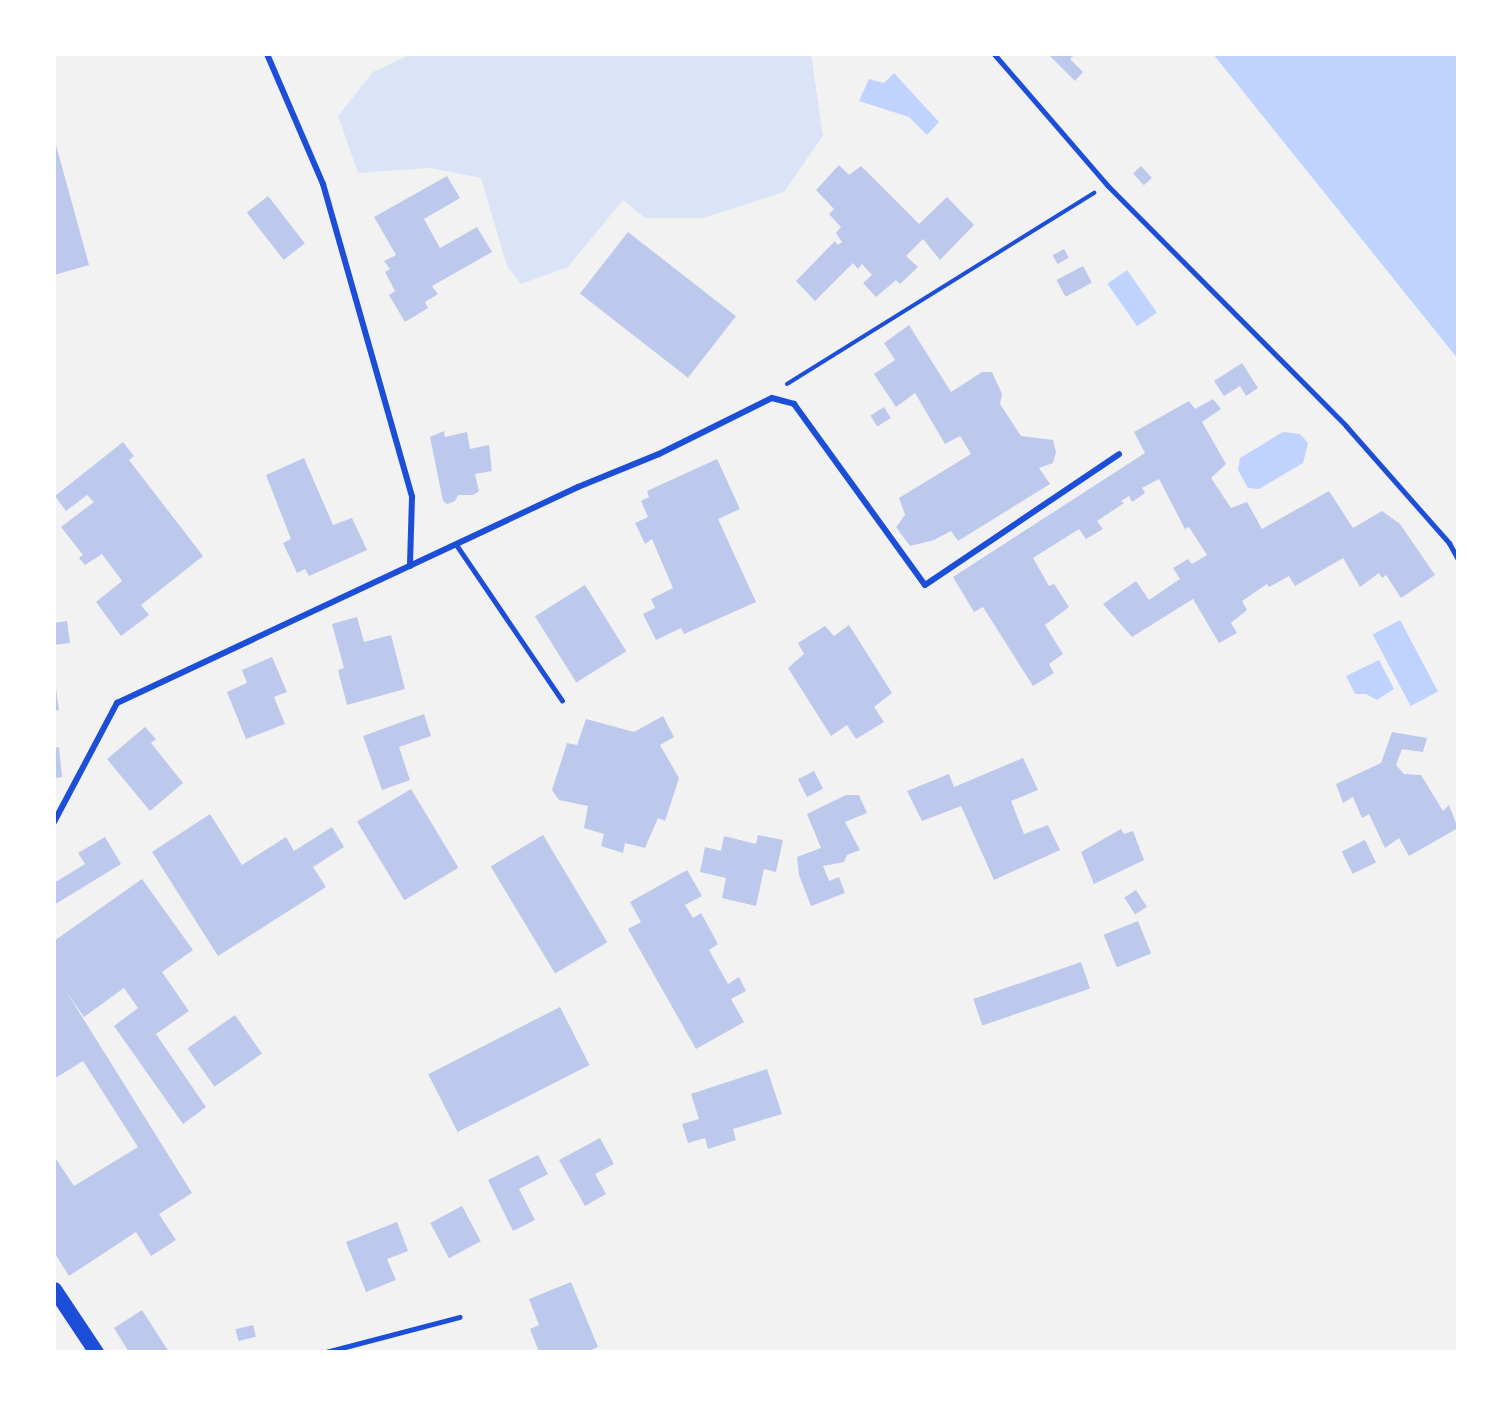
<!DOCTYPE html>
<html>
<head>
<meta charset="utf-8">
<style>
	body { margin:0 }
	#map { position:relative; width:1512px; height:1406px; overflow:hidden; background:#f2f2f2; font-family:"Noto Sans",sans-serif }
	div>[style] { position:absolute }
	[style*='--x'] { left:calc(var(--x)*1px); top:calc(var(--y)*1px); width:calc(var(--w)*1px); rotate:calc(var(--a)*1deg) }
	.green>* { inset:0; background:#dbe4f7 }
	.water>* { inset:0; background:#bfd3fe; transform-origin:0 0 }
	.building>* { inset:0; background:#bdc9ec; transform-origin:0 0 }
	.path>* { height:4px; margin:-2px; padding:0 2px; transform-origin:2px; border-radius:2px; background:#1d4ed8 }
	.service>* { height:4.5px; margin:-2.25px; padding:0 2.25px; transform-origin:2.25px; border-radius:2.25px; background:#1d4ed8 }
	.pedestrian>* { height:5px; margin:-2.5px; padding:0 2.5px; transform-origin:2.5px; border-radius:2.5px; background:#1d4ed8 }
	.minor>* { height:6px; margin:-3px; padding:0 3px; transform-origin:3px; border-radius:3px; background:#1d4ed8 }
	.primary>* { height:15px; margin:-7.5px; padding:0 7.5px; transform-origin:7.5px; border-radius:7.5px; background:#1d4ed8 }
	span { translate:-50% -50%; white-space:nowrap; text-align:center; line-height:1.15; -webkit-text-stroke:4.5px #fff; paint-order:stroke }
	.frame { position:absolute; inset:0; border:56px solid #fff; pointer-events:none }
</style>
</head>
<body>
<div id="map">
	<div class="green">
		<div style="clip-path:polygon(412px 54px,811px 54px,823px 136px,784px 192px,703px 218px,645px 218px,623px 200px,568px 267px,521px 284px,507px 266px,481px 178px,430px 168px,358px 173px,338px 116px,373px 72px)"></div>
	</div>
	<div class="water">
		<div style="clip-path:polygon(1213px 54px,1458px 54px,1458px 359px)"></div>
		<div style="clip-path:polygon(894px 73px,939px 122px,927px 135px,909px 117px,859px 101px,869px 79px,884px 83px)"></div>
		<div style="left:1127px;top:270px;width:52px;height:24px;rotate:55deg"></div>
		<div style="clip-path:polygon(1283px 432px,1300px 434px,1308px 443px,1303px 463px,1259px 489px,1248px 488px,1238px 470px,1240px 458px)"></div>
		<div style="left:1400px;top:620px;width:81px;height:31px;rotate:62deg"></div>
		<div style="clip-path:polygon(1379px 660px,1394px 689px,1377px 700px,1366px 694px,1355px 694px,1346px 676px)"></div>
	</div>
	<div class="building">
		<div style="clip-path:polygon(1048px 54px,1075px 54px,1070px 59px,1083px 72px,1075px 81px)"></div>
		<div style="clip-path:polygon(56px 145px,89px 265px,54px 275px,54px 146px)"></div>
		<div style="clip-path:polygon(839px 165px,849px 175px,861px 166px,919px 224px,947px 197px,974px 225px,940px 260px,923px 239px,906px 256px,918px 267px,900px 284px,896px 280px,876px 297px,863px 283px,872px 275px,862px 264px,858px 269px,853px 263px,815px 301px,796px 281px,835px 241px,838px 245px,842px 242px,836px 233px,841px 227px,829px 214px,834px 209px,816px 190px)"></div>
		<div style="left:1141px;top:166px;width:16px;height:11px;rotate:47deg"></div>
		<div style="clip-path:polygon(447px 176px,460px 198px,424px 219px,440px 248px,477px 227px,492px 252px,432px 286px,438px 294px,425px 302px,428px 308px,405px 322px,389px 295px,395px 291px,385px 272px,390px 269px,384px 261px,396px 255px,374px 217px)"></div>
		<div style="left:268px;top:196px;width:60px;height:27px;rotate:52deg"></div>
		<div style="left:628px;top:232px;width:137px;height:78px;rotate:38deg"></div>
		<div style="left:1064px;top:249px;width:10px;height:13px;rotate:61deg"></div>
		<div style="left:1083px;top:266px;width:19px;height:30px;rotate:62deg"></div>
		<div style="clip-path:polygon(909px 325px,951px 392px,982px 372px,992px 372px,1002px 394px,1000px 404px,1021px 436px,1053px 440px,1056px 452px,1053px 463px,1039px 468px,1050px 484px,958px 541px,951px 531px,934px 540px,910px 546px,896px 527px,905px 515px,899px 498px,971px 454px,960px 436px,945px 444px,915px 393px,896px 407px,874px 374px,895px 360px,884px 343px)"></div>
		<div style="clip-path:polygon(1242px 363px,1258px 388px,1246px 396px,1240px 386px,1224px 396px,1214px 381px)"></div>
		<div style="clip-path:polygon(1213px 399px,1221px 409px,1202px 422px,1226px 464px,1211px 478px,1231px 508px,1247px 502px,1262px 529px,1329px 491px,1353px 528px,1382px 511px,1400px 524px,1435px 575px,1401px 598px,1386px 575px,1382px 578px,1379px 573px,1360px 587px,1343px 558px,1295px 586px,1289px 576px,1269px 587px,1267px 584px,1242px 601px,1247px 610px,1231px 623px,1237px 633px,1219px 643px,1193px 599px,1132px 637px,1103px 604px,1136px 581px,1149px 600px,1180px 579px,1173px 568px,1188px 559px,1192px 564px,1207px 555px,1189px 527px,1185px 529px,1159px 479px,1142px 488px,1145px 493px,1132px 502px,1129px 496px,1121px 501px,1124px 503px,1097px 521px,1103px 529px,1086px 539px,1079px 529px,1033px 558px,1049px 586px,1054px 584px,1069px 607px,1045px 625px,1063px 654px,1049px 664px,1054px 673px,1033px 686px,983px 607px,974px 612px,953px 577px,1145px 453px,1134px 432px,1189px 401px,1195px 409px)"></div>
		<div style="left:884px;top:407px;width:13px;height:16px;rotate:58deg"></div>
		<div style="clip-path:polygon(444px 431px,445px 437px,467px 432px,470px 449px,489px 445px,492px 471px,475px 474px,479px 491px,473px 495px,458px 495px,455px 501px,447px 504px,443px 501px,430px 437px)"></div>
		<div style="clip-path:polygon(123px 442px,134px 456px,129px 460px,203px 556px,141px 605px,149px 615px,121px 636px,96px 602px,122px 581px,102px 554px,85px 565px,79px 558px,83px 555px,61px 527px,94px 502px,87px 495px,66px 511px,55px 496px)"></div>
		<div style="clip-path:polygon(304px 458px,333px 525px,352px 518px,367px 550px,309px 576px,305px 569px,297px 573px,283px 543px,291px 539px,266px 475px)"></div>
		<div style="clip-path:polygon(717px 459px,740px 509px,718px 519px,756px 602px,684px 634px,681px 628px,656px 640px,643px 614px,655px 608px,651px 599px,673px 588px,652px 539px,645px 544px,635px 523px,648px 517px,641px 501px,649px 497px,647px 491px)"></div>
		<div style="left:585px;top:585px;width:78px;height:59px;rotate:58deg"></div>
		<div style="clip-path:polygon(357px 617px,364px 642px,391px 635px,405px 689px,347px 705px,338px 670px,344px 668px,332px 624px)"></div>
		<div style="clip-path:polygon(67px 621px,70px 643px,54px 645px,54px 623px)"></div>
		<div style="clip-path:polygon(849px 625px,892px 693px,874px 707px,884px 722px,856px 739px,847px 725px,831px 736px,788px 668px,804px 654px,798px 643px,825px 626px,834px 636px)"></div>
		<div style="clip-path:polygon(272px 657px,287px 692px,274px 697px,285px 724px,246px 739px,227px 692px,247px 683px,242px 670px)"></div>
		<div style="clip-path:polygon(54px 675px,59px 710px,54px 711px)"></div>
		<div style="clip-path:polygon(424px 714px,431px 736px,399px 747px,410px 780px,382px 790px,363px 736px)"></div>
		<div style="clip-path:polygon(663px 716px,674px 737px,660px 745px,679px 778px,665px 821px,658px 818px,645px 848px,625px 843px,623px 853px,601px 846px,604px 834px,584px 828px,588px 806px,559px 800px,552px 790px,567px 743px,577px 745px,586px 719px,634px 732px)"></div>
		<div style="clip-path:polygon(145px 727px,156px 739px,151px 743px,183px 783px,150px 811px,107px 759px)"></div>
		<div style="clip-path:polygon(1392px 732px,1427px 738px,1423px 752px,1402px 749px,1396px 765px,1404px 774px,1421px 775px,1443px 811px,1449px 805px,1458px 828px,1409px 856px,1399px 838px,1385px 848px,1369px 814px,1362px 818px,1353px 797px,1343px 803px,1336px 784px,1381px 763px)"></div>
		<div style="clip-path:polygon(59px 747px,62px 777px,54px 778px,54px 748px)"></div>
		<div style="clip-path:polygon(1023px 758px,1038px 790px,1011px 801px,1024px 834px,1048px 825px,1060px 850px,994px 880px,961px 806px,922px 821px,907px 791px,949px 774px,954px 787px)"></div>
		<div style="left:814px;top:771px;width:20px;height:18px;rotate:63deg"></div>
		<div style="left:411px;top:789px;width:92px;height:63px;rotate:59deg"></div>
		<div style="clip-path:polygon(846px 795px,859px 795px,867px 813px,845px 822px,860px 850px,847px 855px,844px 862px,823px 866px,829px 881px,839px 877px,845px 893px,811px 906px,799px 875px,797px 857px,821px 848px,807px 814px)"></div>
		<div style="clip-path:polygon(210px 814px,242px 865px,286px 837px,294px 851px,332px 827px,344px 847px,313px 867px,326px 887px,218px 956px,152px 852px)"></div>
		<div style="clip-path:polygon(1121px 829px,1124px 834px,1133px 831px,1144px 860px,1094px 884px,1081px 852px)"></div>
		<div style="left:543px;top:835px;width:125px;height:61px;rotate:59deg"></div>
		<div style="clip-path:polygon(758px 835px,783px 840px,776px 872px,764px 869px,756px 906px,722px 898px,726px 878px,700px 872px,705px 847px,721px 851px,724px 836px,756px 844px)"></div>
		<div style="clip-path:polygon(105px 837px,121px 864px,54px 905px,54px 883px,85px 864px,78px 853px)"></div>
		<div style="left:1365px;top:840px;width:25px;height:26px;rotate:64deg"></div>
		<div style="clip-path:polygon(687px 870px,702px 896px,685px 905px,693px 918px,701px 913px,718px 944px,709px 950px,728px 984px,739px 977px,746px 991px,731px 999px,744px 1022px,696px 1049px,628px 929px,641px 922px,630px 902px)"></div>
		<div style="clip-path:polygon(142px 879px,193px 950px,162px 972px,189px 1011px,156px 1034px,206px 1107px,183px 1124px,114px 1026px,138px 1008px,124px 988px,84px 1017px,66px 991px,192px 1193px,159px 1214px,176px 1240px,151px 1256px,136px 1232px,69px 1276px,54px 1252px,54px 1156px,74px 1186px,138px 1147px,83px 1061px,54px 1079px,54px 941px)"></div>
		<div style="left:1136px;top:890px;width:20px;height:14px;rotate:57deg"></div>
		<div style="left:1138px;top:921px;width:35px;height:37px;rotate:68deg"></div>
		<div style="left:1081px;top:962px;width:28px;height:114px;rotate:71deg"></div>
		<div style="left:560px;top:1007px;width:65px;height:148px;rotate:63deg"></div>
		<div style="left:235px;top:1015px;width:47px;height:58px;rotate:55deg"></div>
		<div style="clip-path:polygon(767px 1069px,782px 1114px,733px 1129px,736px 1140px,708px 1149px,705px 1138px,688px 1143px,682px 1124px,699px 1119px,691px 1094px)"></div>
		<div style="clip-path:polygon(600px 1138px,614px 1164px,595px 1174px,606px 1194px,585px 1206px,559px 1160px)"></div>
		<div style="clip-path:polygon(538px 1155px,548px 1174px,519px 1189px,535px 1220px,513px 1231px,488px 1180px)"></div>
		<div style="left:462px;top:1206px;width:40px;height:36px;rotate:62deg"></div>
		<div style="clip-path:polygon(397px 1222px,408px 1251px,387px 1259px,396px 1280px,366px 1292px,346px 1242px)"></div>
		<div style="clip-path:polygon(571px 1282px,598px 1347px,586px 1352px,539px 1352px,530px 1329px,539px 1325px,529px 1299px)"></div>
		<div style="clip-path:polygon(142px 1310px,169px 1352px,129px 1352px,114px 1328px)"></div>
		<div style="left:253px;top:1325px;width:12px;height:18px;rotate:76deg"></div>
	</div>
	<div class="path">
		<div style="--x:787;--y:384;--w:362;--a:-31.9"></div>
	</div>
	<div class="service">
		<div style="--x:456;--y:544;--w:189;--a:55.8"></div>
		<div style="--x:326;--y:1352;--w:138;--a:-14.7"></div>
	</div>
	<div class="pedestrian">
		<div style="--x:994;--y:54;--w:173;--a:49.2"></div>
		<div style="--x:1107;--y:185;--w:339;--a:45.2"></div>
		<div style="--x:1346;--y:426;--w:156;--a:48.6"></div>
		<div style="--x:1449;--y:543;--w:18;--a:61"></div>
	</div>
	<div class="minor">
		<div style="--x:267;--y:54;--w:142;--a:66.7"></div>
		<div style="--x:323;--y:184;--w:325;--a:74.1"></div>
		<div style="--x:412;--y:497;--w:69;--a:91.7"></div>
		<div style="--x:54;--y:822;--w:135;--a:-62.1"></div>
		<div style="--x:117;--y:703;--w:509;--a:-25.11"></div>
		<div style="--x:578;--y:487;--w:87;--a:-22.2"></div>
		<div style="--x:659;--y:454;--w:126;--a:-26.4"></div>
		<div style="--x:772;--y:398;--w:23;--a:15"></div>
		<div style="--x:794;--y:404;--w:223;--a:54.1"></div>
		<div style="--x:925;--y:585;--w:234;--a:-34"></div>
	</div>
	<div class="primary">
		<div style="--x:54;--y:1289;--w:76;--a:56.3"></div>
	</div>
	<div class="frame"></div>
</div>
</body>
</html>
